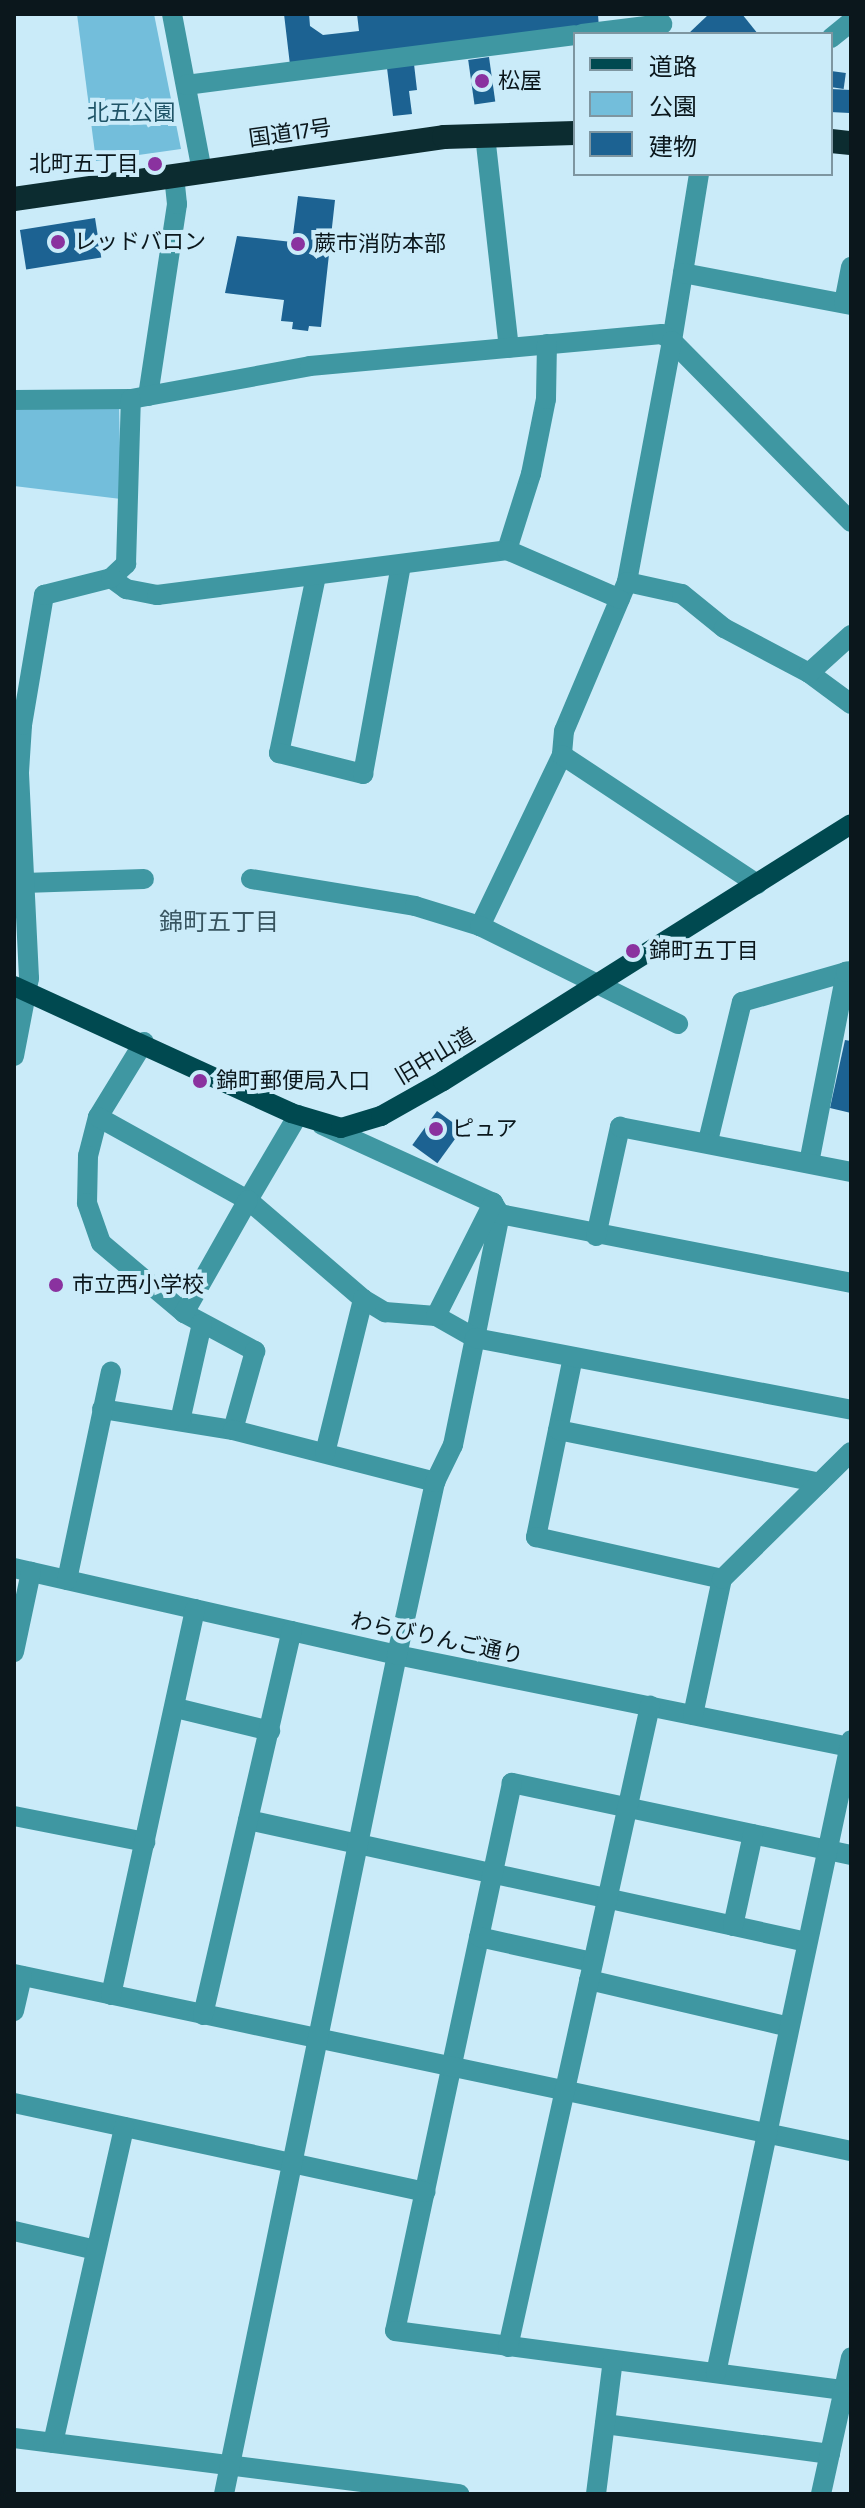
<!DOCTYPE html>
<html>
<head>
<meta charset="utf-8">
<style>
	body { margin:0 }
	#map { position:relative; width:865px; height:2508px; overflow:hidden; background:#caebf9; font-family:"Fira Sans Condensed","Noto Sans JP",sans-serif }
	div>[style] { position:absolute }
	[style*='--x'] { left:calc(var(--x)*1px); top:calc(var(--y)*1px); width:calc(var(--w)*1px); rotate:calc(var(--a)*1deg) }
	.green>* { inset:0; background:#73bedb }
	.building>* { inset:0; background:#1c6292; transform-origin:0 0 }
	.minor>* { height:20px; margin:-10px; padding:0 10px; transform-origin:10px; border-radius:10px; background:#3f97a2 }
	.major>* { height:20px; margin:-10px; padding:0 10px; transform-origin:10px; border-radius:10px; background:#004950 }
	.highway>* { height:24px; margin:-12px; padding:0 12px; transform-origin:12px; border-radius:12px; background:#0c2c30 }
	.dots>* { width:22px; height:22px; translate:-50% -50%; box-sizing:border-box; border:4px solid #caebf9; border-radius:50% }
	span { translate:-50% -50%; white-space:nowrap; text-align:center; line-height:1.15; -webkit-text-stroke:8px #caebf9; paint-order:stroke }
	.poi-label { font-size:22px; color:#0b171c }
	.left { translate:0 -50%; text-align:left }
	.right { translate:-100% -50%; text-align:right }
	.park-label { font-size:22px; color:#205568 }
	.street-label { font-size:22px; color:#0b171c }
	.neighbourhood-label { font-size:24px; color:#395661 }
	.frame { position:absolute; inset:0; border:16px solid #0b171c; pointer-events:none }
	.legend { position:absolute; left:573px; top:32px; width:260px; height:144px; box-sizing:border-box; background:#caebf9; border:2px solid #7e96a1; margin:0; padding:10px 14px; list-style:none; font-size:24px; color:#0b171c }
	.legend li { display:flex; align-items:center; gap:16px; height:40px }
	.legend b { width:40px; border:2px solid #7e96a1 }
</style>
</head>
<body>
<div id="map">
	<div class="green">
		<div style="clip-path:polygon(77px 14px,154px 14px,181px 149px,96px 161px)"></div>
		<div style="clip-path:polygon(119px 405px,121px 499px,14px 486px,14px 410px)"></div>
	</div>
	<div class="building">
		<div style="clip-path:polygon(284px 14px,309px 14px,310px 26px,323px 35px,359px 31px,357px 14px,598px 14px,599px 29px,290px 65px)"></div>
		<div style="clip-path:polygon(709px 14px,742px 14px,758px 34px,688px 34px)"></div>
		<div style="left:489px;top:57px;width:45px;height:21px;rotate:82deg"></div>
		<div style="clip-path:polygon(414px 64px,417px 90px,409px 91px,412px 114px,393px 116px,387px 68px)"></div>
		<div style="left:831px;top:71px;width:15px;height:16px;rotate:8deg"></div>
		<div style="left:831px;top:89px;width:20px;height:23px;rotate:3deg"></div>
		<div style="clip-path:polygon(298px 196px,335px 200px,321px 327px,309px 326px,308px 331px,292px 329px,293px 322px,281px 321px,284px 300px,225px 293px,237px 236px,292px 242px)"></div>
		<div style="left:95px;top:218px;width:40px;height:76px;rotate:81deg"></div>
		<div style="clip-path:polygon(845px 1040px,851px 1041px,851px 1113px,830px 1108px)"></div>
		<div style="left:437px;top:1111px;width:31px;height:42px;rotate:36deg"></div>
	</div>
	<div class="minor">
		<div style="--x:172;--y:14;--w:161;--a:79.2"></div>
		<div style="--x:582;--y:34;--w:81;--a:-7.1"></div>
		<div style="--x:831;--y:38;--w:26;--a:-39"></div>
		<div style="--x:186;--y:85;--w:392;--a:-7.3"></div>
		<div style="--x:485;--y:135;--w:214;--a:83.6"></div>
		<div style="--x:699;--y:174;--w:169;--a:99.2"></div>
		<div style="--x:672;--y:341;--w:255;--a:45.3"></div>
		<div style="--x:683;--y:273;--w:171;--a:10.8"></div>
		<div style="--x:844;--y:303;--w:37;--a:-79"></div>
		<div style="--x:148;--y:396;--w:194;--a:-81.4"></div>
		<div style="--x:177;--y:204;--w:28;--a:-96"></div>
		<div style="--x:14;--y:400;--w:117;--a:-0.5"></div>
		<div style="--x:131;--y:399;--w:182;--a:-10.4"></div>
		<div style="--x:310;--y:366;--w:353;--a:-5.2"></div>
		<div style="--x:662;--y:334;--w:12;--a:35"></div>
		<div style="--x:672;--y:341;--w:245;--a:100.6"></div>
		<div style="--x:627;--y:582;--w:162;--a:112.9"></div>
		<div style="--x:564;--y:731;--w:24;--a:95"></div>
		<div style="--x:562;--y:755;--w:190;--a:115.6"></div>
		<div style="--x:507;--y:550;--w:80;--a:-72.5"></div>
		<div style="--x:531;--y:474;--w:76;--a:-78.7"></div>
		<div style="--x:546;--y:399;--w:55;--a:-89"></div>
		<div style="--x:316;--y:576;--w:181;--a:101.8"></div>
		<div style="--x:279;--y:753;--w:87;--a:14"></div>
		<div style="--x:363;--y:774;--w:213;--a:-79.7"></div>
		<div style="--x:111;--y:578;--w:19;--a:36"></div>
		<div style="--x:126;--y:589;--w:32;--a:11"></div>
		<div style="--x:157;--y:595;--w:353;--a:-7.3"></div>
		<div style="--x:507;--y:550;--w:123;--a:23.4"></div>
		<div style="--x:627;--y:582;--w:56;--a:12.3"></div>
		<div style="--x:682;--y:594;--w:54;--a:39"></div>
		<div style="--x:724;--y:628;--w:96;--a:27.9"></div>
		<div style="--x:809;--y:673;--w:52;--a:36.4"></div>
		<div style="--x:809;--y:673;--w:57;--a:-42.1"></div>
		<div style="--x:562;--y:755;--w:234;--a:33.5"></div>
		<div style="--x:251;--y:879;--w:166;--a:9.3"></div>
		<div style="--x:415;--y:906;--w:68;--a:17.1"></div>
		<div style="--x:480;--y:926;--w:221;--a:26.3"></div>
		<div style="--x:24;--y:883;--w:120;--a:-1.9"></div>
		<div style="--x:144;--y:1042;--w:88;--a:121.5"></div>
		<div style="--x:98;--y:1117;--w:40;--a:104.4"></div>
		<div style="--x:88;--y:1156;--w:47;--a:91.2"></div>
		<div style="--x:87;--y:1203;--w:42;--a:70.7"></div>
		<div style="--x:101;--y:1243;--w:109;--a:40.1"></div>
		<div style="--x:184;--y:1313;--w:81;--a:28.2"></div>
		<div style="--x:255;--y:1351;--w:82;--a:105.6"></div>
		<div style="--x:14;--y:1056;--w:79;--a:-79.1"></div>
		<div style="--x:29;--y:978;--w:206;--a:-92.8"></div>
		<div style="--x:19;--y:772;--w:47;--a:-86.3"></div>
		<div style="--x:22;--y:725;--w:132;--a:-80.4"></div>
		<div style="--x:44;--y:595;--w:69;--a:-14.2"></div>
		<div style="--x:111;--y:578;--w:21;--a:-43"></div>
		<div style="--x:126;--y:564;--w:165;--a:-88.3"></div>
		<div style="--x:298;--y:1115;--w:99;--a:120.5"></div>
		<div style="--x:248;--y:1200;--w:152;--a:40.7"></div>
		<div style="--x:98;--y:1117;--w:171;--a:29"></div>
		<div style="--x:248;--y:1200;--w:130;--a:119.5"></div>
		<div style="--x:322;--y:1125;--w:188;--a:24.5"></div>
		<div style="--x:493;--y:1203;--w:13;--a:58"></div>
		<div style="--x:500;--y:1214;--w:126;--a:101.4"></div>
		<div style="--x:475;--y:1338;--w:45;--a:-150.6"></div>
		<div style="--x:708;--y:1141;--w:143;--a:-76.3"></div>
		<div style="--x:742;--y:1002;--w:108;--a:-16.1"></div>
		<div style="--x:809;--y:1163;--w:195;--a:-79"></div>
		<div style="--x:846;--y:972;--w:5;--a:-11"></div>
		<div style="--x:500;--y:1214;--w:358;--a:11.1"></div>
		<div style="--x:596;--y:1236;--w:112;--a:-77.6"></div>
		<div style="--x:620;--y:1127;--w:235;--a:11"></div>
		<div style="--x:573;--y:1357;--w:184;--a:101.6"></div>
		<div style="--x:536;--y:1537;--w:191;--a:12.7"></div>
		<div style="--x:102;--y:1409;--w:133;--a:9.1"></div>
		<div style="--x:233;--y:1430;--w:209;--a:14.4"></div>
		<div style="--x:180;--y:1421;--w:100;--a:-77.3"></div>
		<div style="--x:558;--y:1430;--w:267;--a:11.4"></div>
		<div style="--x:325;--y:1453;--w:159;--a:-76.1"></div>
		<div style="--x:363;--y:1299;--w:26;--a:31"></div>
		<div style="--x:385;--y:1312;--w:51;--a:4.5"></div>
		<div style="--x:436;--y:1316;--w:127;--a:-63.2"></div>
		<div style="--x:14;--y:1568;--w:393;--a:12.8"></div>
		<div style="--x:397;--y:1655;--w:463;--a:11.5"></div>
		<div style="--x:67;--y:1580;--w:213;--a:-78.1"></div>
		<div style="--x:14;--y:1652;--w:82;--a:-78"></div>
		<div style="--x:176;--y:1708;--w:97;--a:13.7"></div>
		<div style="--x:693;--y:1715;--w:139;--a:-78"></div>
		<div style="--x:722;--y:1579;--w:181;--a:-44.6"></div>
		<div style="--x:14;--y:1816;--w:134;--a:11.2"></div>
		<div style="--x:248;--y:1820;--w:572;--a:12.31"></div>
		<div style="--x:851;--y:1855;--w:347;--a:-168"></div>
		<div style="--x:512;--y:1783;--w:560;--a:102.05"></div>
		<div style="--x:395;--y:2331;--w:460;--a:7.5"></div>
		<div style="--x:733;--y:1926;--w:94;--a:-77.7"></div>
		<div style="--x:479;--y:1937;--w:116;--a:12.5"></div>
		<div style="--x:14;--y:1974;--w:856;--a:11.94"></div>
		<div style="--x:589;--y:1980;--w:205;--a:13.2"></div>
		<div style="--x:111;--y:1995;--w:395;--a:-77.7"></div>
		<div style="--x:14;--y:2011;--w:36;--a:-77"></div>
		<div style="--x:203;--y:2015;--w:394;--a:-77"></div>
		<div style="--x:14;--y:2103;--w:421;--a:12.2"></div>
		<div style="--x:14;--y:2231;--w:84;--a:13"></div>
		<div style="--x:508;--y:2347;--w:657;--a:-77.51"></div>
		<div style="--x:716;--y:2373;--w:647;--a:-77.96"></div>
		<div style="--x:605;--y:2424;--w:227;--a:7.6"></div>
		<div style="--x:14;--y:2438;--w:449;--a:7.2"></div>
		<div style="--x:53;--y:2443;--w:324;--a:-77.3"></div>
		<div style="--x:224;--y:2494;--w:857;--a:-78.35"></div>
		<div style="--x:397;--y:1655;--w:177;--a:-77.6"></div>
		<div style="--x:435;--y:1482;--w:41;--a:-64.1"></div>
		<div style="--x:453;--y:1445;--w:109;--a:-78.4"></div>
		<div style="--x:475;--y:1338;--w:383;--a:10.8"></div>
		<div style="--x:596;--y:2494;--w:135;--a:-82.8"></div>
		<div style="--x:821;--y:2494;--w:140;--a:-77.6"></div>
	</div>
	<div class="major">
		<div style="--x:14;--y:986;--w:305;--a:24.6"></div>
		<div style="--x:291;--y:1113;--w:52;--a:16.7"></div>
		<div style="--x:341;--y:1128;--w:42;--a:-16.7"></div>
		<div style="--x:381;--y:1116;--w:71;--a:-29.4"></div>
		<div style="--x:443;--y:1081;--w:482;--a:-32.2"></div>
	</div>
	<div class="highway">
		<div style="--x:831;--y:141;--w:20;--a:6"></div>
		<div style="--x:14;--y:199;--w:434;--a:-8.2"></div>
		<div style="--x:444;--y:137;--w:131;--a:-1.7"></div>
	</div>
	<div class="dots">
		<div style="left:482px;top:81px;background:#8a329f"></div>
		<div style="left:155px;top:164px;background:#8a329f"></div>
		<div style="left:58px;top:242px;background:#8a329f"></div>
		<div style="left:298px;top:244px;background:#8a329f"></div>
		<div style="left:633px;top:951px;background:#8a329f"></div>
		<div style="left:200px;top:1081px;background:#8a329f"></div>
		<div style="left:436px;top:1129px;background:#8a329f"></div>
		<div style="left:56px;top:1285px;background:#8a329f"></div>
	</div>
	<div class="poi-label">
		<span class="left" style="left:498px;top:81px">松屋</span>
		<span class="right" style="left:139px;top:164px">北町五丁目</span>
		<span class="left" style="left:74px;top:242px">レッドバロン</span>
		<span class="left" style="left:314px;top:244px">蕨市消防本部</span>
		<span class="left" style="left:649px;top:951px">錦町五丁目</span>
		<span class="left" style="left:216px;top:1081px">錦町郵便局入口</span>
		<span class="left" style="left:452px;top:1129px">ピュア</span>
		<span class="left" style="left:72px;top:1285px">市立西小学校</span>
	</div>
	<div class="park-label">
		<span style="left:131px;top:113px">北五公園</span>
	</div>
	<div class="street-label">
		<span style="left:290px;top:133px;rotate:-8deg">国道17号</span>
		<span style="left:435px;top:1056px;rotate:-31deg">旧中山道</span>
		<span style="left:437px;top:1638px;rotate:12deg">わらびりんご通り</span>
	</div>
	<div class="neighbourhood-label">
		<span style="left:219px;top:923px">錦町五丁目</span>
	</div>
	<div class="frame"></div>
	<ul class="legend">
	<li><b style="height:10px;background:#004950"></b>道路</li>
	<li><b style="height:22px;background:#73bedb"></b>公園</li>
	<li><b style="height:22px;background:#1c6292"></b>建物</li>
	</ul>
</div>
</body>
</html>
